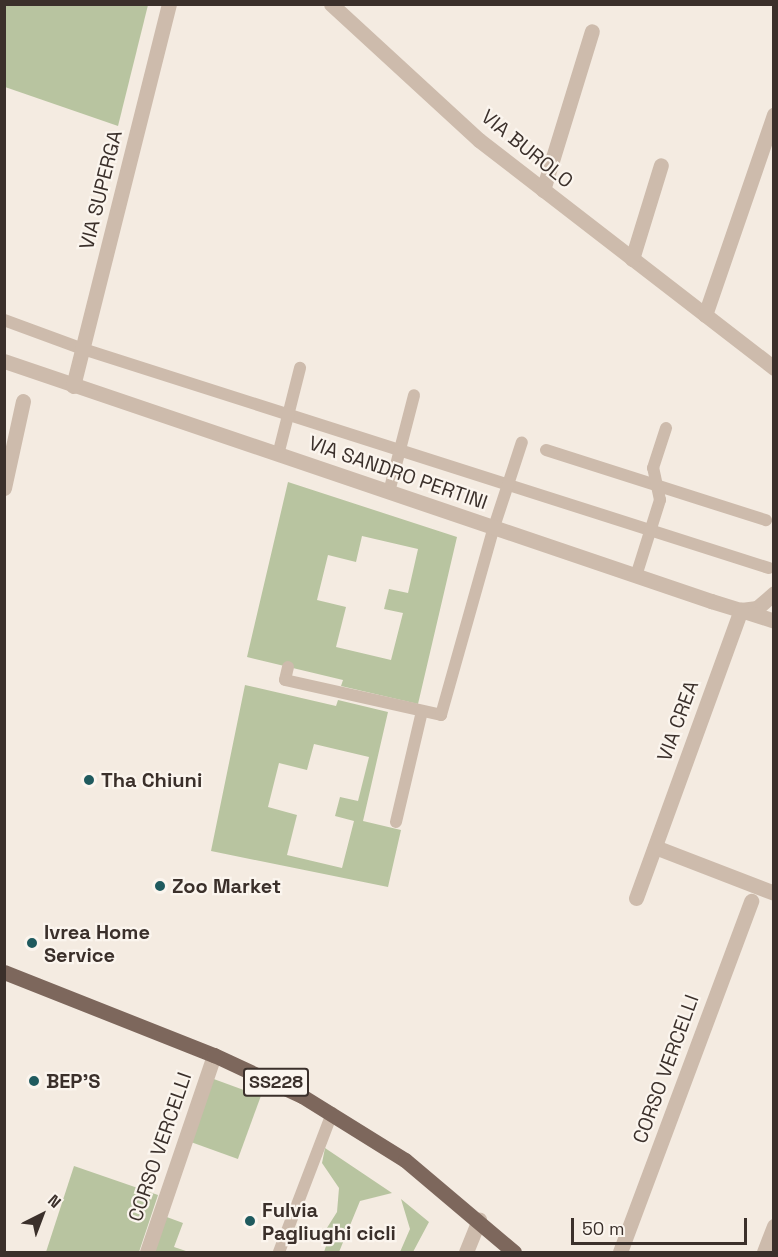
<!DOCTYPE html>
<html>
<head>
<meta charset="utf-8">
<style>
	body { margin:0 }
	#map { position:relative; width:778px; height:1257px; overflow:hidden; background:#f4ebe1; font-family:"Space Grotesk",sans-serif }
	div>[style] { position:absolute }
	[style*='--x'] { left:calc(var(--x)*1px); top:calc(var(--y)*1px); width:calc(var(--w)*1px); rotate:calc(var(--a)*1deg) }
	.green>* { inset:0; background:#b8c4a0; transform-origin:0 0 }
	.lane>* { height:12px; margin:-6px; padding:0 6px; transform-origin:6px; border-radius:6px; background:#cdbbac }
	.street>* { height:15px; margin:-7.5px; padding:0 7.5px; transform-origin:7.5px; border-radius:7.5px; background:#cdbbac }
	.primary>* { height:15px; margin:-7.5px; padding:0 7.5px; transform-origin:7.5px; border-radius:7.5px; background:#7d675c }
	.dots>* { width:16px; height:16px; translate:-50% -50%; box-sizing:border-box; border:3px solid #fbf5ee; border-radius:50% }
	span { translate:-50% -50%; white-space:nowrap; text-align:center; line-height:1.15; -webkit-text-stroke:4.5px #fbf5ee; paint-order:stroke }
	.shield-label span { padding:2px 4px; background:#fbf5ee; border:2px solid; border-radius:4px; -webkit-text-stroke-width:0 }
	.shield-label { font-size:18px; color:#3b302b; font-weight:700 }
	.street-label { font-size:20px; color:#3b302b }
	.poi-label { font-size:20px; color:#3b302b; font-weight:700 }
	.left { translate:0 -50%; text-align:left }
	.frame { position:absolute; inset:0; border:6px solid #3b302b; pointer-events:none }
	.north { position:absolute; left:12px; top:1185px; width:60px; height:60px; -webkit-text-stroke:4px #fbf5ee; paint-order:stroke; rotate:42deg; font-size:16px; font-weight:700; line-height:24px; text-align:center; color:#3b302b }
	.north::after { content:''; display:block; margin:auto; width:21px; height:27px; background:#3b302b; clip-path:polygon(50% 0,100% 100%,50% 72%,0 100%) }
	.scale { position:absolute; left:571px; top:1218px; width:176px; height:27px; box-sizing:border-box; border:3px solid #3b302b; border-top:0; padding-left:8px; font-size:18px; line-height:21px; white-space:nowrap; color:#3b302b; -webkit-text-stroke:4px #fbf5ee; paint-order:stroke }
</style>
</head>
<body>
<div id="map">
	<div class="green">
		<div style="clip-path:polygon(5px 4px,148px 5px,118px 126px,5px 87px)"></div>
		<div style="clip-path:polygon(evenodd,288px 482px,457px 537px,418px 704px,341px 686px,343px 680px,247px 657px,288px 482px,362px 536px,418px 549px,408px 593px,389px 589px,384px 609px,403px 613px,391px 660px,336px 647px,346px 607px,317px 600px,328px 555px,356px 562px,362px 536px)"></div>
		<div style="clip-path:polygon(evenodd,245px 685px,336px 706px,338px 700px,388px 712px,363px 821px,401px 830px,388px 887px,211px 851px,245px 685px,314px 744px,369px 757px,358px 801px,340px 797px,335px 816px,354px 821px,342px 868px,287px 855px,297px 815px,268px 807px,279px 763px,307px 770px,314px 744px)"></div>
		<div style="left:211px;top:1078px;width:53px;height:67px;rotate:20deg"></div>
		<div style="clip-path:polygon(325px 1148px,392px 1193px,360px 1201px,339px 1252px,324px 1252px,328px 1240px,295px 1227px,325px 1231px,337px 1212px,339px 1188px,322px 1163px)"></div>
		<div style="clip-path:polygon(74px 1166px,158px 1195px,139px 1252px,46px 1252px)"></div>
		<div style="clip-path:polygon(401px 1199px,429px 1222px,413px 1252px,400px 1252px,410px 1229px)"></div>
		<div style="clip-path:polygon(164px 1216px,183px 1223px,174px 1247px,189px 1252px,150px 1252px)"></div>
	</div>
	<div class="lane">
		<div style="--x:4;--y:320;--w:84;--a:20.2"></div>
		<div style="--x:83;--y:349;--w:720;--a:17.71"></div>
		<div style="--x:546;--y:450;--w:231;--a:17.7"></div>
		<div style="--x:278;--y:455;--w:90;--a:-75.8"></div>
		<div style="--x:389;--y:492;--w:100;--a:-75.5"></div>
		<div style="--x:636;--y:576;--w:80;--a:-72.5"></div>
		<div style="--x:660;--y:500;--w:33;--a:-102"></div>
		<div style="--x:653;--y:468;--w:42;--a:-72"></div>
		<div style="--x:288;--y:667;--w:13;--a:103"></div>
		<div style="--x:285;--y:680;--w:160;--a:12.6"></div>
		<div style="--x:441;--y:715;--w:195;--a:-74.3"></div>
		<div style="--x:494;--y:527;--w:89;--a:-71.8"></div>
		<div style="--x:396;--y:822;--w:114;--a:-76.8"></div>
		<div style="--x:279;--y:1252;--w:149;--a:-69.1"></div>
	</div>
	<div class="street">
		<div style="--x:331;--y:4;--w:201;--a:42.6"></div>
		<div style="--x:479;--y:140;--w:373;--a:37.7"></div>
		<div style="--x:543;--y:190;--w:166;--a:-72.9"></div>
		<div style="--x:632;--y:259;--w:98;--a:-72.9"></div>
		<div style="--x:705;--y:315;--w:212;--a:-71"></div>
		<div style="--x:4;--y:361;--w:747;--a:18.75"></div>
		<div style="--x:711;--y:601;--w:31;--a:17"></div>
		<div style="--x:741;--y:610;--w:16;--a:-7"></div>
		<div style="--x:757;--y:608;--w:23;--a:-41"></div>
		<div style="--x:73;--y:386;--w:394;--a:-75.9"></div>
		<div style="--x:4;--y:488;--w:89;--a:-77.7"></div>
		<div style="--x:744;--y:611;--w:32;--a:18"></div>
		<div style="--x:655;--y:847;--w:128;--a:21.1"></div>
		<div style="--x:636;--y:898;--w:307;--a:-70"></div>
		<div style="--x:147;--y:1252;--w:208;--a:-71.2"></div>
		<div style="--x:466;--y:1252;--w:35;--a:-68"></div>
		<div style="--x:620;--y:1252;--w:375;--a:-69.5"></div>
		<div style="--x:764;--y:1252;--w:28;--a:-69"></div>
	</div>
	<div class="primary">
		<div style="--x:4;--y:972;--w:226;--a:21.6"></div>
		<div style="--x:214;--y:1055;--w:97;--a:25"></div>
		<div style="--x:302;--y:1096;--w:121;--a:31.9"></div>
		<div style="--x:405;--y:1160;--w:143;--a:40.2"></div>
	</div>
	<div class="dots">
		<div style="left:89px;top:780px;background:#1f5a5e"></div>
		<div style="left:160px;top:886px;background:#1f5a5e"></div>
		<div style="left:32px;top:943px;background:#1f5a5e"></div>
		<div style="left:34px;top:1081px;background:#1f5a5e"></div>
		<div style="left:250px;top:1221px;background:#1f5a5e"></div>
	</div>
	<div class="shield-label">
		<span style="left:276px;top:1082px">SS228</span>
	</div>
	<div class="street-label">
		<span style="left:527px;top:149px;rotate:39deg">VIA BUROLO</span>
		<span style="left:101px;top:190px;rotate:-76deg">VIA SUPERGA</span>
		<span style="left:398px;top:473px;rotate:19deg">VIA SANDRO PERTINI</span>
		<span style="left:678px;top:721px;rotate:-70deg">VIA CREA</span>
		<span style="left:666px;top:1069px;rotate:-70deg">CORSO VERCELLI</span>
		<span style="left:160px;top:1147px;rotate:-71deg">CORSO VERCELLI</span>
	</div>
	<div class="poi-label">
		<span class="left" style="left:101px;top:780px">Tha Chiuni</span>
		<span class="left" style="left:172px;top:886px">Zoo Market</span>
		<span class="left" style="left:44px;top:944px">Ivrea Home<br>Service</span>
		<span class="left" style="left:46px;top:1081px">BEP'S</span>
		<span class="left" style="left:262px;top:1222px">Fulvia<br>Pagliughi cicli</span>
	</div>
	<div class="frame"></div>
	<div class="north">N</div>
	<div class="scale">50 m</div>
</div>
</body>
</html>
